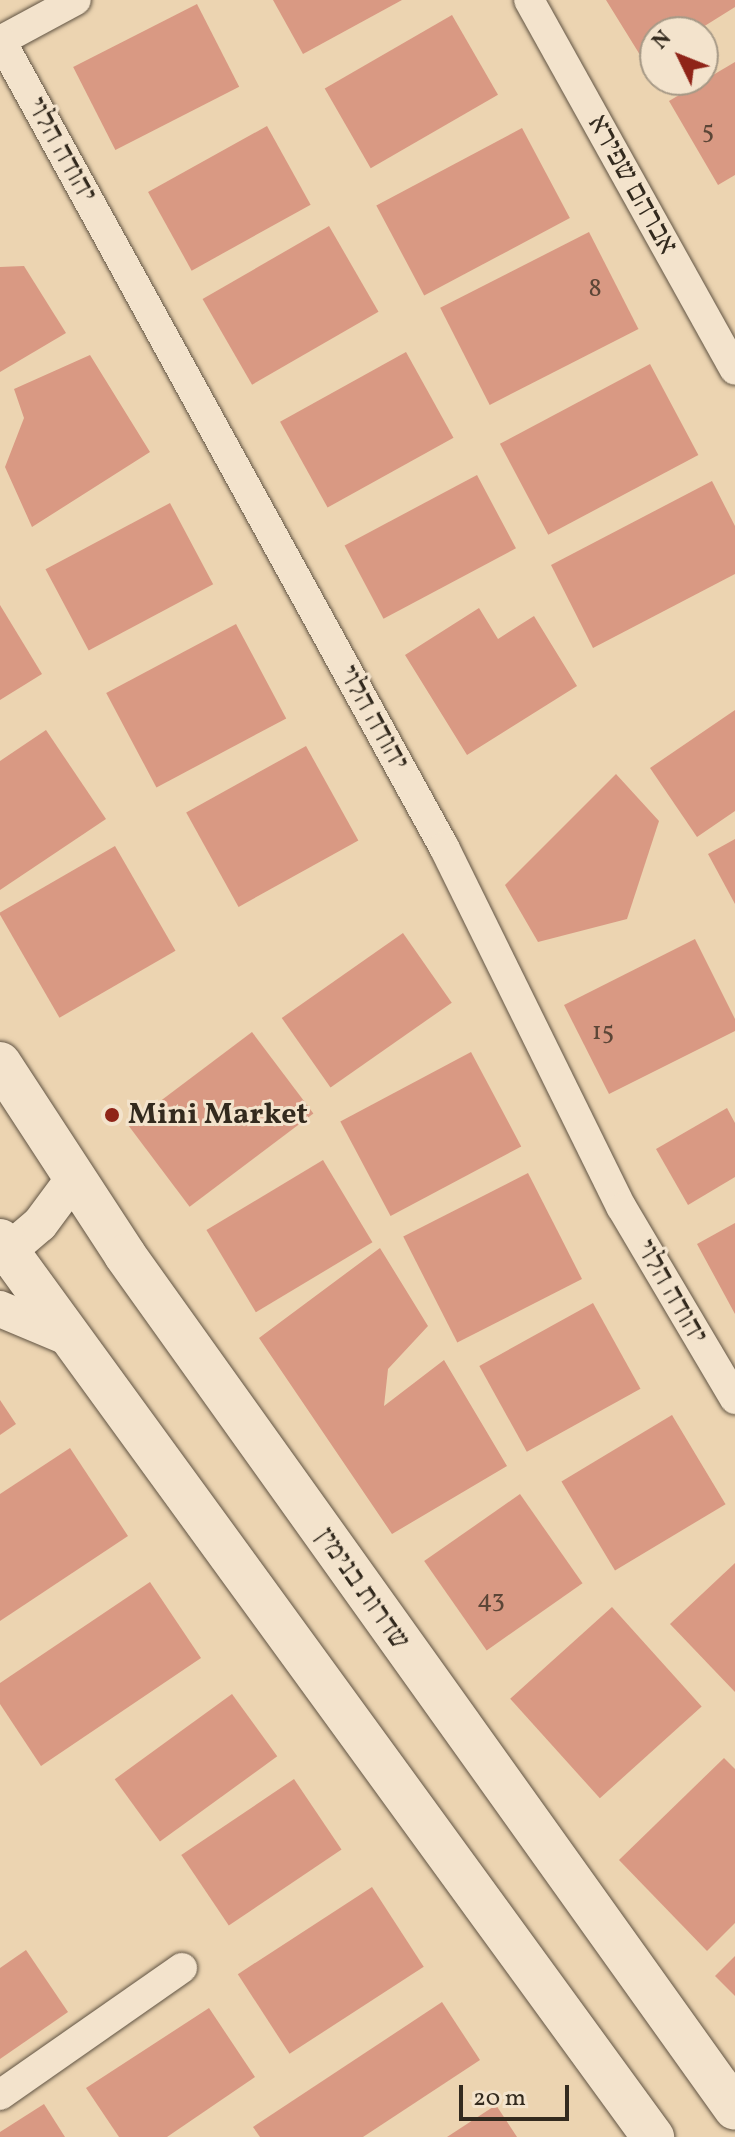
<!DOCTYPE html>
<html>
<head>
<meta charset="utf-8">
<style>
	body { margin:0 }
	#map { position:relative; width:735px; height:2137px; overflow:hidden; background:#ecd4b1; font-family:Vollkorn,"Frank Ruhl Libre",serif }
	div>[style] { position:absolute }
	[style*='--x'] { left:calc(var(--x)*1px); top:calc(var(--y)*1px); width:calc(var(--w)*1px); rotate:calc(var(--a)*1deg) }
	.building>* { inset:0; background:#d99983; transform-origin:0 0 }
	.roads { filter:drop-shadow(0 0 2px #615443) drop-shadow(0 0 2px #615443) }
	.minor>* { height:30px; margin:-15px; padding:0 15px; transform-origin:15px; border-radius:15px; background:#f3e3cc }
	.tertiary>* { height:36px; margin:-18px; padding:0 18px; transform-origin:18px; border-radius:18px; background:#f3e3cc }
	.secondary>* { height:42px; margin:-21px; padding:0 21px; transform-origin:21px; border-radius:21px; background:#f3e3cc }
	.dots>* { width:22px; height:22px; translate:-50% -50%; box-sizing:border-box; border:4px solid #f3e3cc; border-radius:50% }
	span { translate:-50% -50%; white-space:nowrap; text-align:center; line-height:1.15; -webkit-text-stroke:6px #f3e3cc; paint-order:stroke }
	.number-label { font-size:26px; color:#5c4637 }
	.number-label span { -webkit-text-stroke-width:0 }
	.street-label { font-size:30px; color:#332a1e }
	.poi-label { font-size:30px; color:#332a1e; font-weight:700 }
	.left { translate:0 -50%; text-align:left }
	.north { position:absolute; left:639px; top:16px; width:80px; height:80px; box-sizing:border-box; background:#f3e3cc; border:2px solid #a69986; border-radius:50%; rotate:313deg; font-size:22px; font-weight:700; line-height:32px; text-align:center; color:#332a1e }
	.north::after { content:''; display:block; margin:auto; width:28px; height:36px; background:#8f2418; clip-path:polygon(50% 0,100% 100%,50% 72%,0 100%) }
	.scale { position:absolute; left:459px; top:2085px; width:110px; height:36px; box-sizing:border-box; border:4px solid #332a1e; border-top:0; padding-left:10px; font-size:24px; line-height:28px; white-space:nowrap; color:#332a1e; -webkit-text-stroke:6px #f3e3cc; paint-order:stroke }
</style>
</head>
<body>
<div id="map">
	<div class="building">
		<div style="clip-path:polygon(273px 0,402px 0,303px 54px)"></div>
		<div style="clip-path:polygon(606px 0,735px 0,735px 7px,695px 32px,655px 32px,655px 56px,645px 63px)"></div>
		<div style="left:197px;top:4px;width:93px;height:139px;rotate:63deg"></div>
		<div style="left:452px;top:15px;width:92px;height:147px;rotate:60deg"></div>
		<div style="clip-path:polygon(735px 62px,735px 175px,718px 185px,669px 101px)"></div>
		<div style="left:267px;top:126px;width:90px;height:136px;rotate:61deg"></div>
		<div style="left:522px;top:128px;width:102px;height:165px;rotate:62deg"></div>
		<div style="left:329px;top:226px;width:99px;height:146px;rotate:60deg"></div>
		<div style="left:589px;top:232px;width:109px;height:167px;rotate:63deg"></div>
		<div style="clip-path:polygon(24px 266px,66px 333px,0 372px,0 267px)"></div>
		<div style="left:406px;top:352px;width:98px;height:144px;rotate:61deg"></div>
		<div style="clip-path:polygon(90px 355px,150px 452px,32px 527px,5px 467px,24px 418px,14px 389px)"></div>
		<div style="left:650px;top:364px;width:103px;height:170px;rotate:62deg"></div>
		<div style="left:477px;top:475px;width:83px;height:150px;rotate:62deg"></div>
		<div style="clip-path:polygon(712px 481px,735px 526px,735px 574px,593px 648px,551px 565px)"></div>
		<div style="left:170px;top:503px;width:92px;height:141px;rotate:62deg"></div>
		<div style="clip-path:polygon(0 605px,42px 674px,0 700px)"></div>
		<div style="clip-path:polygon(479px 608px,498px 639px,534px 616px,577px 686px,467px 755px,405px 655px)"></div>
		<div style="left:236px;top:624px;width:107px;height:147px;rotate:62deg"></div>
		<div style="clip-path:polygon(735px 710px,735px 811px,697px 837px,650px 768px)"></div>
		<div style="clip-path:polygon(46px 730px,106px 819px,0 890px,0 761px)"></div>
		<div style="left:306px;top:746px;width:108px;height:137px;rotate:61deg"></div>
		<div style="clip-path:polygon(616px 774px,659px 821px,627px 919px,538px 942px,505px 885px)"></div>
		<div style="clip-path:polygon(735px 839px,735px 904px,708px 854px)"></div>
		<div style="left:115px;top:846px;width:121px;height:134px;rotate:60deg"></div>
		<div style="left:403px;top:933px;width:85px;height:148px;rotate:55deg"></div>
		<div style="clip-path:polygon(695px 939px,735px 1019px,735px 1031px,609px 1094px,564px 1005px)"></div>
		<div style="left:252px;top:1032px;width:102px;height:155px;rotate:53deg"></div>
		<div style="left:471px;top:1052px;width:107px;height:148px;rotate:62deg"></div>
		<div style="clip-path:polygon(727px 1108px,735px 1123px,735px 1177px,688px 1205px,656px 1149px)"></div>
		<div style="left:323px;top:1160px;width:96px;height:136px;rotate:59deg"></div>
		<div style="left:528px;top:1173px;width:119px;height:140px;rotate:63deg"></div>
		<div style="clip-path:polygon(735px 1223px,735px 1314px,697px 1244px)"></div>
		<div style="clip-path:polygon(380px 1248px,428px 1326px,388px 1369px,384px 1406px,444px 1360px,507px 1466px,392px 1534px,259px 1338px)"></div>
		<div style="left:593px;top:1303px;width:98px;height:130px;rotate:61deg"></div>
		<div style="clip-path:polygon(0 1400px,16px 1424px,0 1435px)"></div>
		<div style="left:672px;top:1415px;width:104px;height:129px;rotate:59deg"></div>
		<div style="clip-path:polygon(70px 1448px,128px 1536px,0 1621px,0 1494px)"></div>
		<div style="left:520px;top:1494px;width:109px;height:117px;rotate:55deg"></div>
		<div style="clip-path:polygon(735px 1563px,735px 1692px,670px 1624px)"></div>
		<div style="clip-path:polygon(150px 1582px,201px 1658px,41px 1766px,0 1704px,0 1683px)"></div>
		<div style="left:612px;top:1607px;width:134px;height:137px;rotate:48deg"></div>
		<div style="left:232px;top:1694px;width:77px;height:145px;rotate:54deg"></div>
		<div style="clip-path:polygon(724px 1758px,735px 1769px,735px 1923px,707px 1951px,619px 1860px)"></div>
		<div style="left:294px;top:1779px;width:85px;height:136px;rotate:56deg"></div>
		<div style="left:372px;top:1887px;width:95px;height:160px;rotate:57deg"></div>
		<div style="clip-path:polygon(26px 1950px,68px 2012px,0 2059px,0 1968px)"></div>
		<div style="clip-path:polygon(735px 1956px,735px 1996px,715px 1976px)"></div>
		<div style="clip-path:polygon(442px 2002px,480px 2060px,363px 2137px,260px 2137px,253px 2127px)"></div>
		<div style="clip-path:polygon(209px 2008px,255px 2077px,167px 2137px,119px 2137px,86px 2088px)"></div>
		<div style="clip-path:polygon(44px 2104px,65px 2137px,0 2137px,0 2132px)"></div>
		<div style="clip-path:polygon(496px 2105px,517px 2137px,447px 2137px)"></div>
	</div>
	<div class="roads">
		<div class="minor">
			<div style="--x:529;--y:0;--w:423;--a:60.9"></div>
			<div style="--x:0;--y:41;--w:86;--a:-28.3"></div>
			<div style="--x:1;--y:41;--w:920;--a:61.21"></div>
			<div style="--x:444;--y:847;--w:402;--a:63.8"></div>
			<div style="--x:622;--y:1208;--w:222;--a:59.4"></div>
			<div style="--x:0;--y:2095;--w:222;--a:-34.9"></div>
		</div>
		<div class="tertiary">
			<div style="--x:0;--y:1258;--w:52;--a:-40.4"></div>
			<div style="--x:40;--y:1224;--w:57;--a:-53.5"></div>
			<div style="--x:0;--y:1309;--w:73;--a:22.7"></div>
		</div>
		<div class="secondary">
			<div style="--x:0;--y:1063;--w:229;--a:56.9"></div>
			<div style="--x:125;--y:1255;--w:1049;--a:54.46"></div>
			<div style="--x:0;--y:1240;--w:1110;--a:53.95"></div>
		</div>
	</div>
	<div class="dots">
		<div style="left:112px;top:1115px;background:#8f2418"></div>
	</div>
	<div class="number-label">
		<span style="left:708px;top:132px">5</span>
		<span style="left:595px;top:290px">8</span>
		<span style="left:603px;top:1033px">15</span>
		<span style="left:491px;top:1601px">43</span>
	</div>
	<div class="street-label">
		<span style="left:61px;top:150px;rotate:61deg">יהודה הלוי</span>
		<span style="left:632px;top:185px;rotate:61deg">אברהם שפירא</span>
		<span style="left:373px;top:718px;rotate:61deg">יהודה הלוי</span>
		<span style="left:671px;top:1292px;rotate:60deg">יהודה הלוי</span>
		<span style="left:362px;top:1589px;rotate:55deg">שדרות בנימין</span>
	</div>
	<div class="poi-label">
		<span class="left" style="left:128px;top:1115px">Mini Market</span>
	</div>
	<div class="north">N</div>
	<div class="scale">20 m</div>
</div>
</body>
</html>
